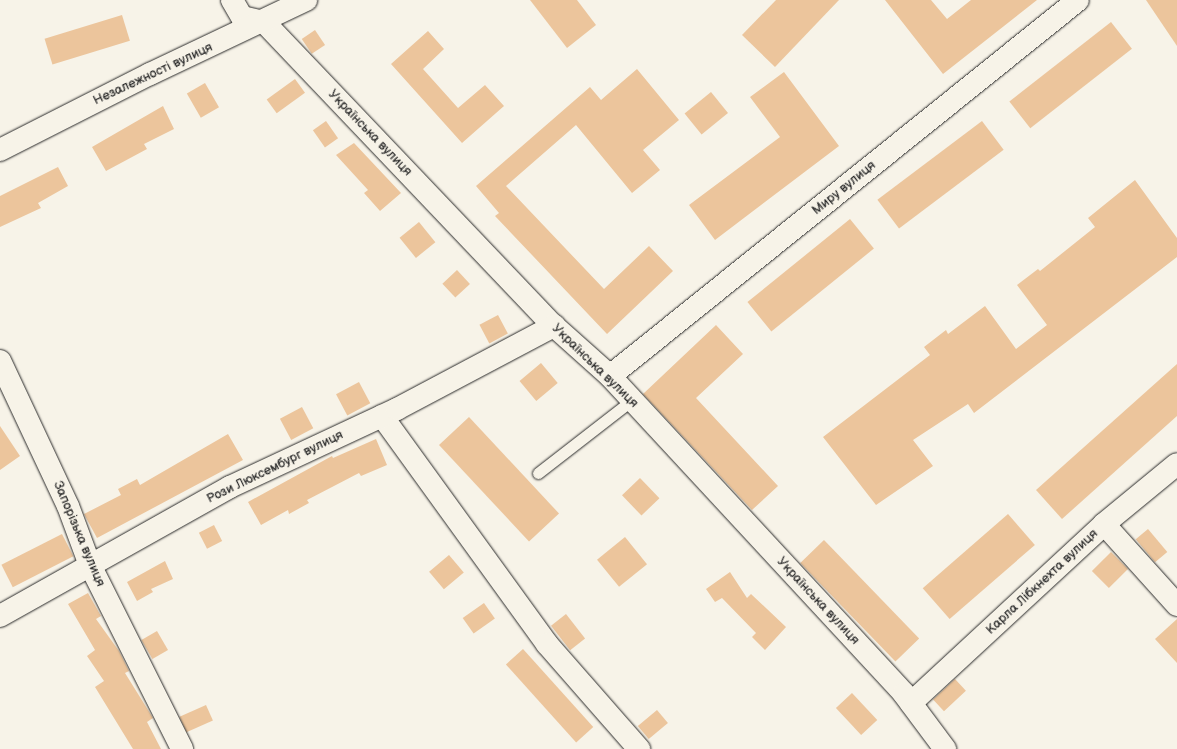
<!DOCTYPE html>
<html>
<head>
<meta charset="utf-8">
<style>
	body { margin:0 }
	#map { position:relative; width:1177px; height:749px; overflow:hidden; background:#f7f3e8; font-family:"Balsamiq Sans",sans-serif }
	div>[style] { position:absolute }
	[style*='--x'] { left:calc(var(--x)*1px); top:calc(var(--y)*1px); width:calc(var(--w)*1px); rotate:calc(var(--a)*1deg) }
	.building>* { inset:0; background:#ecc59c; transform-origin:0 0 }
	.roads { filter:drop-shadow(0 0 1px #2b2b2b) drop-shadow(0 0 1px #2b2b2b) }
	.lane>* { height:11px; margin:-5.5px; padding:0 5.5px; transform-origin:5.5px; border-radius:5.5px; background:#f7f3e8 }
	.street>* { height:22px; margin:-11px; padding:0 11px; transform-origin:11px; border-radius:11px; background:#f7f3e8 }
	span { translate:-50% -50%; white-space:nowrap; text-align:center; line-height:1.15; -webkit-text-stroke:3px #f7f3e8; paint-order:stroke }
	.street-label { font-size:13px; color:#2b2b2b }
</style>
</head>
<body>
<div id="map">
	<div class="building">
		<div style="clip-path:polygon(530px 0,577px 0,596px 25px,567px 48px)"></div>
		<div style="clip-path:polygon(776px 0,839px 0,775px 67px,742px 35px)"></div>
		<div style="clip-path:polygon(885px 0,931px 0,947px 19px,971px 0,1037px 0,943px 74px)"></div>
		<div style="clip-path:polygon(1146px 0,1177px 0,1177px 46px)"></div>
		<div style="left:122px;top:15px;width:27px;height:81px;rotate:73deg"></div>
		<div style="left:1111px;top:22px;width:34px;height:129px;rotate:52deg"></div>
		<div style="left:315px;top:30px;width:18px;height:16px;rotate:56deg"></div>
		<div style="clip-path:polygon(428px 31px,444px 49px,423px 69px,458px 108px,485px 85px,504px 106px,462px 143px,391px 64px)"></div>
		<div style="clip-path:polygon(637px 69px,679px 120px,643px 150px,660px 170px,632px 193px,576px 125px,506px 186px,604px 289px,649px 246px,673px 271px,607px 334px,495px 216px,499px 213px,476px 186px,590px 87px,601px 100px)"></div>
		<div style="clip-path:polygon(784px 72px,839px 146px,715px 240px,689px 205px,780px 137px,750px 97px)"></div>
		<div style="left:295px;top:79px;width:17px;height:35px;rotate:54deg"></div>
		<div style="left:205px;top:83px;width:28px;height:21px;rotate:60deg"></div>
		<div style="left:711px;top:92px;width:27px;height:34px;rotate:51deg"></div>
		<div style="clip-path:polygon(163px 106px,174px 129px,144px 144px,147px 149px,106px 171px,92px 147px)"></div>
		<div style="left:326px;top:121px;width:21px;height:16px;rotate:55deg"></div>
		<div style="left:982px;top:121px;width:36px;height:131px;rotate:53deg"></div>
		<div style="clip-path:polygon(354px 143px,401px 193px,380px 211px,364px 193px,368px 190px,336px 155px)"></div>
		<div style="clip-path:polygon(58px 167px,68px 186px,38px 203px,41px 208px,0 227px,0 196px)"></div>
		<div style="clip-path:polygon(1135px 180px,1177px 238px,1177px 257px,974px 413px,968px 404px,913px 440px,933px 466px,876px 505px,823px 437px,930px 355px,924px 347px,946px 330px,948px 334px,985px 306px,1016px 349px,1047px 325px,1017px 285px,1038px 269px,1040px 271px,1095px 227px,1088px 218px)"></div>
		<div style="left:850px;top:219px;width:38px;height:132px;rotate:51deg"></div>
		<div style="left:419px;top:222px;width:26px;height:25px;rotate:51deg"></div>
		<div style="left:457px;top:270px;width:19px;height:20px;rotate:47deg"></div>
		<div style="left:498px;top:315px;width:21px;height:21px;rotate:62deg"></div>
		<div style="clip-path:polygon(716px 325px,743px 354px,696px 398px,778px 486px,752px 510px,643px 394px)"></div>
		<div style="left:541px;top:363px;width:26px;height:28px;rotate:50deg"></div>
		<div style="clip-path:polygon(1177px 364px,1177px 416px,1062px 519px,1036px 490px)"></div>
		<div style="left:359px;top:382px;width:24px;height:26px;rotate:62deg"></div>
		<div style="left:302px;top:407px;width:24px;height:25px;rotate:62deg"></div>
		<div style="left:469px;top:417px;width:132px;height:41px;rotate:47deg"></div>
		<div style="clip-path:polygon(0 426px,20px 456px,0 470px)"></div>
		<div style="clip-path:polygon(228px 434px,243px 460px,97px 538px,84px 514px,121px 495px,118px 489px,137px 479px,140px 485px)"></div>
		<div style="clip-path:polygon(376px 439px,387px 465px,361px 476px,359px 473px,307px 500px,309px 503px,289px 514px,288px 510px,261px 525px,248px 502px,332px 456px,333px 458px)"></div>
		<div style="left:640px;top:478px;width:28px;height:25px;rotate:46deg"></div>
		<div style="left:1008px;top:514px;width:41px;height:113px;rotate:49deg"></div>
		<div style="left:214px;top:525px;width:18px;height:17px;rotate:63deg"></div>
		<div style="left:1148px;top:529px;width:30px;height:16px;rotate:50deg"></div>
		<div style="left:62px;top:534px;width:25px;height:68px;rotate:63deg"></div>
		<div style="left:625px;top:537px;width:35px;height:36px;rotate:51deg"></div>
		<div style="left:824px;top:540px;width:137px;height:33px;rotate:46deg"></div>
		<div style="left:1111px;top:552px;width:24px;height:27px;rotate:45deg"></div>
		<div style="left:449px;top:555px;width:23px;height:26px;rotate:50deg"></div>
		<div style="clip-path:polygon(165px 561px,173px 579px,151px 589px,153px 592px,137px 601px,127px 582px)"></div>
		<div style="clip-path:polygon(730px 572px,747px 598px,751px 594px,786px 627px,765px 650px,752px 637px,756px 633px,722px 598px,715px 602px,706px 589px)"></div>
		<div style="clip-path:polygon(88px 593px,101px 616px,96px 619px,119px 651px,129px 671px,125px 673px,153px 718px,147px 722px,161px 749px,133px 749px,95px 687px,104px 681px,87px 656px,95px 650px,68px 604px)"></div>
		<div style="left:484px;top:603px;width:19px;height:26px;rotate:55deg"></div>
		<div style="left:566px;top:614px;width:31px;height:19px;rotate:52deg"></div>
		<div style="clip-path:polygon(1177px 619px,1177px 663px,1155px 639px)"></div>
		<div style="left:157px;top:631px;width:22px;height:18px;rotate:60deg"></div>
		<div style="left:523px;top:649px;width:105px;height:23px;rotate:48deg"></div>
		<div style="left:955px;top:679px;width:16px;height:30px;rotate:47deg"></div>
		<div style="left:852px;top:693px;width:37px;height:22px;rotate:47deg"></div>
		<div style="left:206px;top:705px;width:17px;height:29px;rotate:66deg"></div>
		<div style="left:657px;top:710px;width:17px;height:25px;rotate:50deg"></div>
	</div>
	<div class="roads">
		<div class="lane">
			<div style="--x:538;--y:473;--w:119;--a:-37.8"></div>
		</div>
		<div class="street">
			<div style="--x:232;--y:0;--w:20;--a:60"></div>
			<div style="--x:242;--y:17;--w:23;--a:13"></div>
			<div style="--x:264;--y:22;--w:420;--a:46.4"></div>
			<div style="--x:554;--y:326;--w:75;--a:41.8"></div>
			<div style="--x:610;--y:376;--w:433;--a:47.2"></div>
			<div style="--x:904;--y:694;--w:69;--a:53.3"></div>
			<div style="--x:0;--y:150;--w:168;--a:-26.9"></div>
			<div style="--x:150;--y:74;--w:173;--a:-25.4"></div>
			<div style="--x:0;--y:361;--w:160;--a:64.9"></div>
			<div style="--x:68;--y:506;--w:63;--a:69.6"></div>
			<div style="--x:90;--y:565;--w:206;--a:63.4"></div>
			<div style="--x:610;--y:376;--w:600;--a:-38.78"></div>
			<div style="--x:382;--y:416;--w:281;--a:54.1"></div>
			<div style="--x:547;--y:644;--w:140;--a:48.8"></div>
			<div style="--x:1104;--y:524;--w:109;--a:48"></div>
			<div style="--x:0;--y:616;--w:264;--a:-29.3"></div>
			<div style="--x:230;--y:487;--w:184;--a:-25"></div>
			<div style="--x:397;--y:409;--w:178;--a:-27.9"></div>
			<div style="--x:911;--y:703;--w:263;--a:-42.8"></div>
			<div style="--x:1104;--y:524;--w:94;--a:-39.4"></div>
		</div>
	</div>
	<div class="street-label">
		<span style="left:153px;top:74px;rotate:-25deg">Незалежності вулиця</span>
		<span style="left:370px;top:133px;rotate:46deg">Українська вулиця</span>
		<span style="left:844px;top:188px;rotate:-39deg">Миру вулиця</span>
		<span style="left:595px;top:366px;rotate:44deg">Українська вулиця</span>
		<span style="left:275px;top:467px;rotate:-26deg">Рози Люксембург вулиця</span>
		<span style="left:79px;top:534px;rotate:67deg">Запорізька вулиця</span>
		<span style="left:1042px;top:582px;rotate:-43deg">Карла Лібкнехта вулиця</span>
		<span style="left:818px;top:601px;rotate:47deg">Українська вулиця</span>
	</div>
</div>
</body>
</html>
